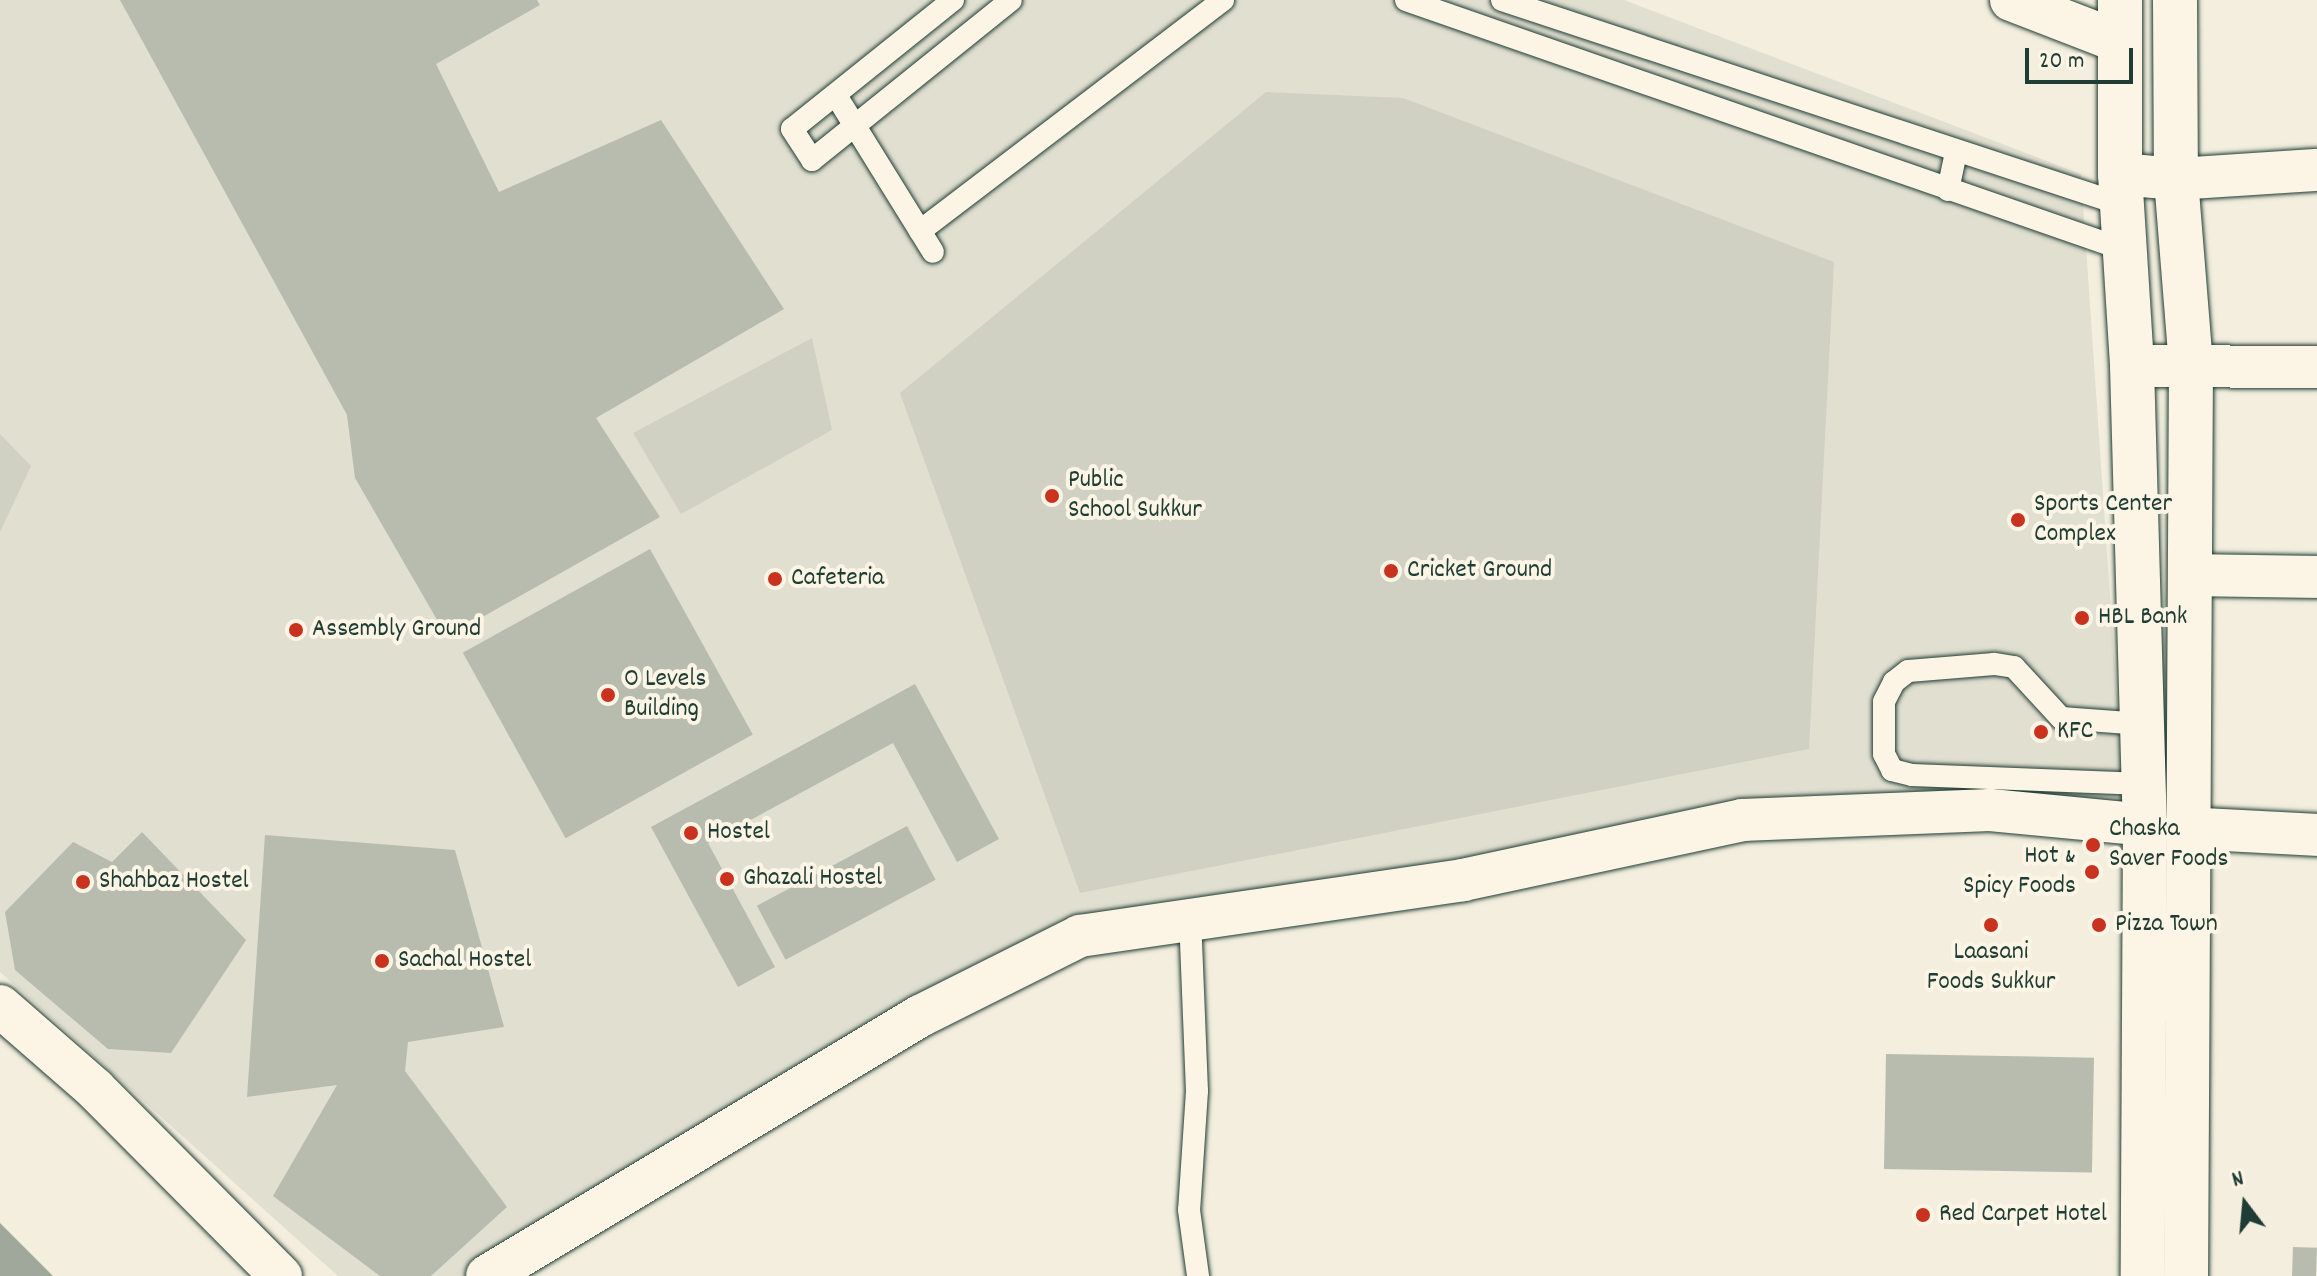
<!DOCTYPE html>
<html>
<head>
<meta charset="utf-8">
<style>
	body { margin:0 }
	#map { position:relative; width:2317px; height:1276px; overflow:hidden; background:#f3eede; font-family:Dekko,sans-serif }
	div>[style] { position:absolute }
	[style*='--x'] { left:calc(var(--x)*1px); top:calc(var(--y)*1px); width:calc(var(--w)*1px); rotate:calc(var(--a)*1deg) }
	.built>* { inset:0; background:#e1dfd0 }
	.green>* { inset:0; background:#d0d1c2 }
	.water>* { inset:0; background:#a0a89b }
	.building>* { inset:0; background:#b8bcae; transform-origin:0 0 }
	.roads { filter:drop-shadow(0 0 2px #1f3d34) drop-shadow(0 0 2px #1f3d34) }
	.service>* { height:22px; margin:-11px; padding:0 11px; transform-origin:11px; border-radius:11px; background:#fcf5e5 }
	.minor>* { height:42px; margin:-21px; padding:0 21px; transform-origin:21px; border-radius:21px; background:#fcf5e5 }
	.primary>* { height:44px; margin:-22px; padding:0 22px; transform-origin:22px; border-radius:22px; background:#fcf5e5 }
	.dots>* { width:22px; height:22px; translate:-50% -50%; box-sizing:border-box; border:4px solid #fcf5e5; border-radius:50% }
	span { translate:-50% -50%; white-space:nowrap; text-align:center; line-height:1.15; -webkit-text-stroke:8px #fcf5e5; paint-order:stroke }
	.poi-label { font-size:26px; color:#1f3d34 }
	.left { translate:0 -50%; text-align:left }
	.right { translate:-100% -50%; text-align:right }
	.north { position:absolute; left:2205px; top:1164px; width:80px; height:80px; -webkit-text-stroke:6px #fcf5e5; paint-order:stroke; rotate:344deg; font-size:22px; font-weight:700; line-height:32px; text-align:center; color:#1f3d34 }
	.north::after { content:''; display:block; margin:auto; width:28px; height:36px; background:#1f3d34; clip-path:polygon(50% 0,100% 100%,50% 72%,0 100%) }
	.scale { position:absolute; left:2025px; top:48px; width:108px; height:36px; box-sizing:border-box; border:4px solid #1f3d34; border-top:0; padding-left:10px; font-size:24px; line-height:28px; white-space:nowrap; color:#1f3d34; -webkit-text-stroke:6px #fcf5e5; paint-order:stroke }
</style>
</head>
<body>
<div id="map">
	<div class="built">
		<div style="clip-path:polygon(0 0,1624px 0,2081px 174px,2126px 830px,1695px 817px,1092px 931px,521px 1276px,338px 1276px,0 972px)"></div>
	</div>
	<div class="green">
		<div style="clip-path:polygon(1266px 92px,1403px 98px,1834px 262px,1809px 749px,1080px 893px,900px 393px)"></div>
		<div style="clip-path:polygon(812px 338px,832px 430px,681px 514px,633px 433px)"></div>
		<div style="clip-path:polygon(0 434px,31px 466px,0 532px)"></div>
	</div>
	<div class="water">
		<div style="clip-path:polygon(0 1223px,53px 1276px,0 1276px)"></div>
	</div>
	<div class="building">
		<div style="clip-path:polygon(120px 0,537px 0,540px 5px,436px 64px,499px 192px,661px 120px,784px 309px,596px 418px,660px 517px,447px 637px,355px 478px,347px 415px)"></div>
		<div style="left:650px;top:549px;width:212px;height:214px;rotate:61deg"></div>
		<div style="clip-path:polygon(915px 684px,999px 839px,957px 862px,893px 743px,708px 843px,775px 967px,738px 987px,651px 827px)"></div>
		<div style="left:907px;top:826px;width:61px;height:170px;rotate:62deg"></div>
		<div style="clip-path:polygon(142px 832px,246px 940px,171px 1053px,108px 1049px,15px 970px,5px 912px,73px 842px,112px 862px)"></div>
		<div style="clip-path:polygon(265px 835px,455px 850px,504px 1027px,408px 1042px,405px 1071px,507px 1207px,431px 1276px,380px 1276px,273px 1196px,337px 1085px,247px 1097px)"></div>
		<div style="left:1886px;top:1054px;width:208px;height:115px;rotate:1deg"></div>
		<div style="left:2293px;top:1247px;width:24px;height:29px;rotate:2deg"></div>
	</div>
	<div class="roads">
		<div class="service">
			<div style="--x:953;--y:0;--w:206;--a:141.3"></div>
			<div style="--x:792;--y:129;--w:37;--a:57"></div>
			<div style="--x:812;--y:160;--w:255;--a:-38.8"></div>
			<div style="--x:1406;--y:0;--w:761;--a:19.17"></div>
			<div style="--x:1502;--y:0;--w:654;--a:18.27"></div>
			<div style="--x:837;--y:97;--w:182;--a:58.2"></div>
			<div style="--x:1948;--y:190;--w:40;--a:-78"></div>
			<div style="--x:920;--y:231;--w:381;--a:-37.3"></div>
			<div style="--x:2142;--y:724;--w:81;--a:-175.8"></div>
			<div style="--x:2061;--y:718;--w:69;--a:-132.7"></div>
			<div style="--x:2014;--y:667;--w:20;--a:-171"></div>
			<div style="--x:1994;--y:664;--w:86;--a:175.3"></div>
			<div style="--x:1908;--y:671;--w:18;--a:142"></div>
			<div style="--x:1894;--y:682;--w:22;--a:117"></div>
			<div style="--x:1884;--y:702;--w:52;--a:90"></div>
			<div style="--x:1884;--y:754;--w:18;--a:63"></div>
			<div style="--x:1892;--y:770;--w:21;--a:14"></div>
			<div style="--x:1912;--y:775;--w:232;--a:2.2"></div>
			<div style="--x:1190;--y:917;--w:174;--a:87.7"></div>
			<div style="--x:1197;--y:1091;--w:119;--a:93.8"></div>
			<div style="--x:1189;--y:1210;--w:67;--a:82.2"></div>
		</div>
		<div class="minor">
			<div style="--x:2011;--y:0;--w:117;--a:21.1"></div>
			<div style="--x:2120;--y:174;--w:56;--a:5.1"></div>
			<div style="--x:2176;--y:179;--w:141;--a:-3.7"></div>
			<div style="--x:2132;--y:366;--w:185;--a:0.3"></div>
			<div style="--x:2191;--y:575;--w:126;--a:0.9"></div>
			<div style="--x:2185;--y:828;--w:132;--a:3"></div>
			<div style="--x:0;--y:1006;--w:126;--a:41.1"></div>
			<div style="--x:95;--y:1089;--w:264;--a:45.2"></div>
			<div style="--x:487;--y:1276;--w:505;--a:-30.98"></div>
			<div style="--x:920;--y:1016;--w:179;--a:-26.6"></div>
			<div style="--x:1080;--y:936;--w:387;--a:-8.3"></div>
			<div style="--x:1463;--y:880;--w:285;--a:-12.1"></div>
			<div style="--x:1742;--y:820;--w:248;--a:-2.3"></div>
			<div style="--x:1990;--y:810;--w:156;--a:5.5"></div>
		</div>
		<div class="primary">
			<div style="--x:2120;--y:0;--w:174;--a:90"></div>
			<div style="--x:2120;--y:174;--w:192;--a:86.4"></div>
			<div style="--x:2132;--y:366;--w:459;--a:88.4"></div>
			<div style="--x:2145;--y:825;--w:451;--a:90.3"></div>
			<div style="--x:2175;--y:0;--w:179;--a:89.7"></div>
			<div style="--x:2176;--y:179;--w:186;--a:85.4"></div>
			<div style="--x:2191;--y:364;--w:912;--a:90.31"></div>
		</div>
	</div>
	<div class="dots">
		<div style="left:1052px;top:496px;background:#c8321e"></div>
		<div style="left:2018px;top:520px;background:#c8321e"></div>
		<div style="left:1391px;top:571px;background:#c8321e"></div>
		<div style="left:775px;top:579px;background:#c8321e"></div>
		<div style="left:2082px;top:618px;background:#c8321e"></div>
		<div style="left:296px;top:630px;background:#c8321e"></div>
		<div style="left:608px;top:695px;background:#c8321e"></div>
		<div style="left:2041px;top:732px;background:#c8321e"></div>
		<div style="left:691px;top:833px;background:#c8321e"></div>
		<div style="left:2093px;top:845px;background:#c8321e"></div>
		<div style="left:2092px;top:872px;background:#c8321e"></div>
		<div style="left:727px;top:879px;background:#c8321e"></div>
		<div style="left:83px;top:882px;background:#c8321e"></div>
		<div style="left:1991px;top:925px;background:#c8321e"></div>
		<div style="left:2099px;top:925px;background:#c8321e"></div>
		<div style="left:382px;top:961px;background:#c8321e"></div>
		<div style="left:1923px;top:1215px;background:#c8321e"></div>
	</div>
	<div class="poi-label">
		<span class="left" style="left:1068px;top:496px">Public<br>School Sukkur</span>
		<span class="left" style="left:2034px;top:520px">Sports Center<br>Complex</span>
		<span class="left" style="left:1407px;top:571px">Cricket Ground</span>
		<span class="left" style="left:791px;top:579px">Cafeteria</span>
		<span class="left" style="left:2098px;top:618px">HBL Bank</span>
		<span class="left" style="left:312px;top:630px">Assembly Ground</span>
		<span class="left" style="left:624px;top:695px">O Levels<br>Building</span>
		<span class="left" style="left:2057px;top:732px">KFC</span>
		<span class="left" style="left:2109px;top:845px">Chaska<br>Saver Foods</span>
		<span class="left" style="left:707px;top:833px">Hostel</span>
		<span class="right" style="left:2076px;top:872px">Hot &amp;<br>Spicy Foods</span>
		<span class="left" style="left:743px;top:879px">Ghazali Hostel</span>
		<span class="left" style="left:99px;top:882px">Shahbaz Hostel</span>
		<span class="left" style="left:2115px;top:925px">Pizza Town</span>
		<span style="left:1991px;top:968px">Laasani<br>Foods Sukkur</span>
		<span class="left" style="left:398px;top:961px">Sachal Hostel</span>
		<span class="left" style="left:1939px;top:1215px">Red Carpet Hotel</span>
	</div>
	<div class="north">N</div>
	<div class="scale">20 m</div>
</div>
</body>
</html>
